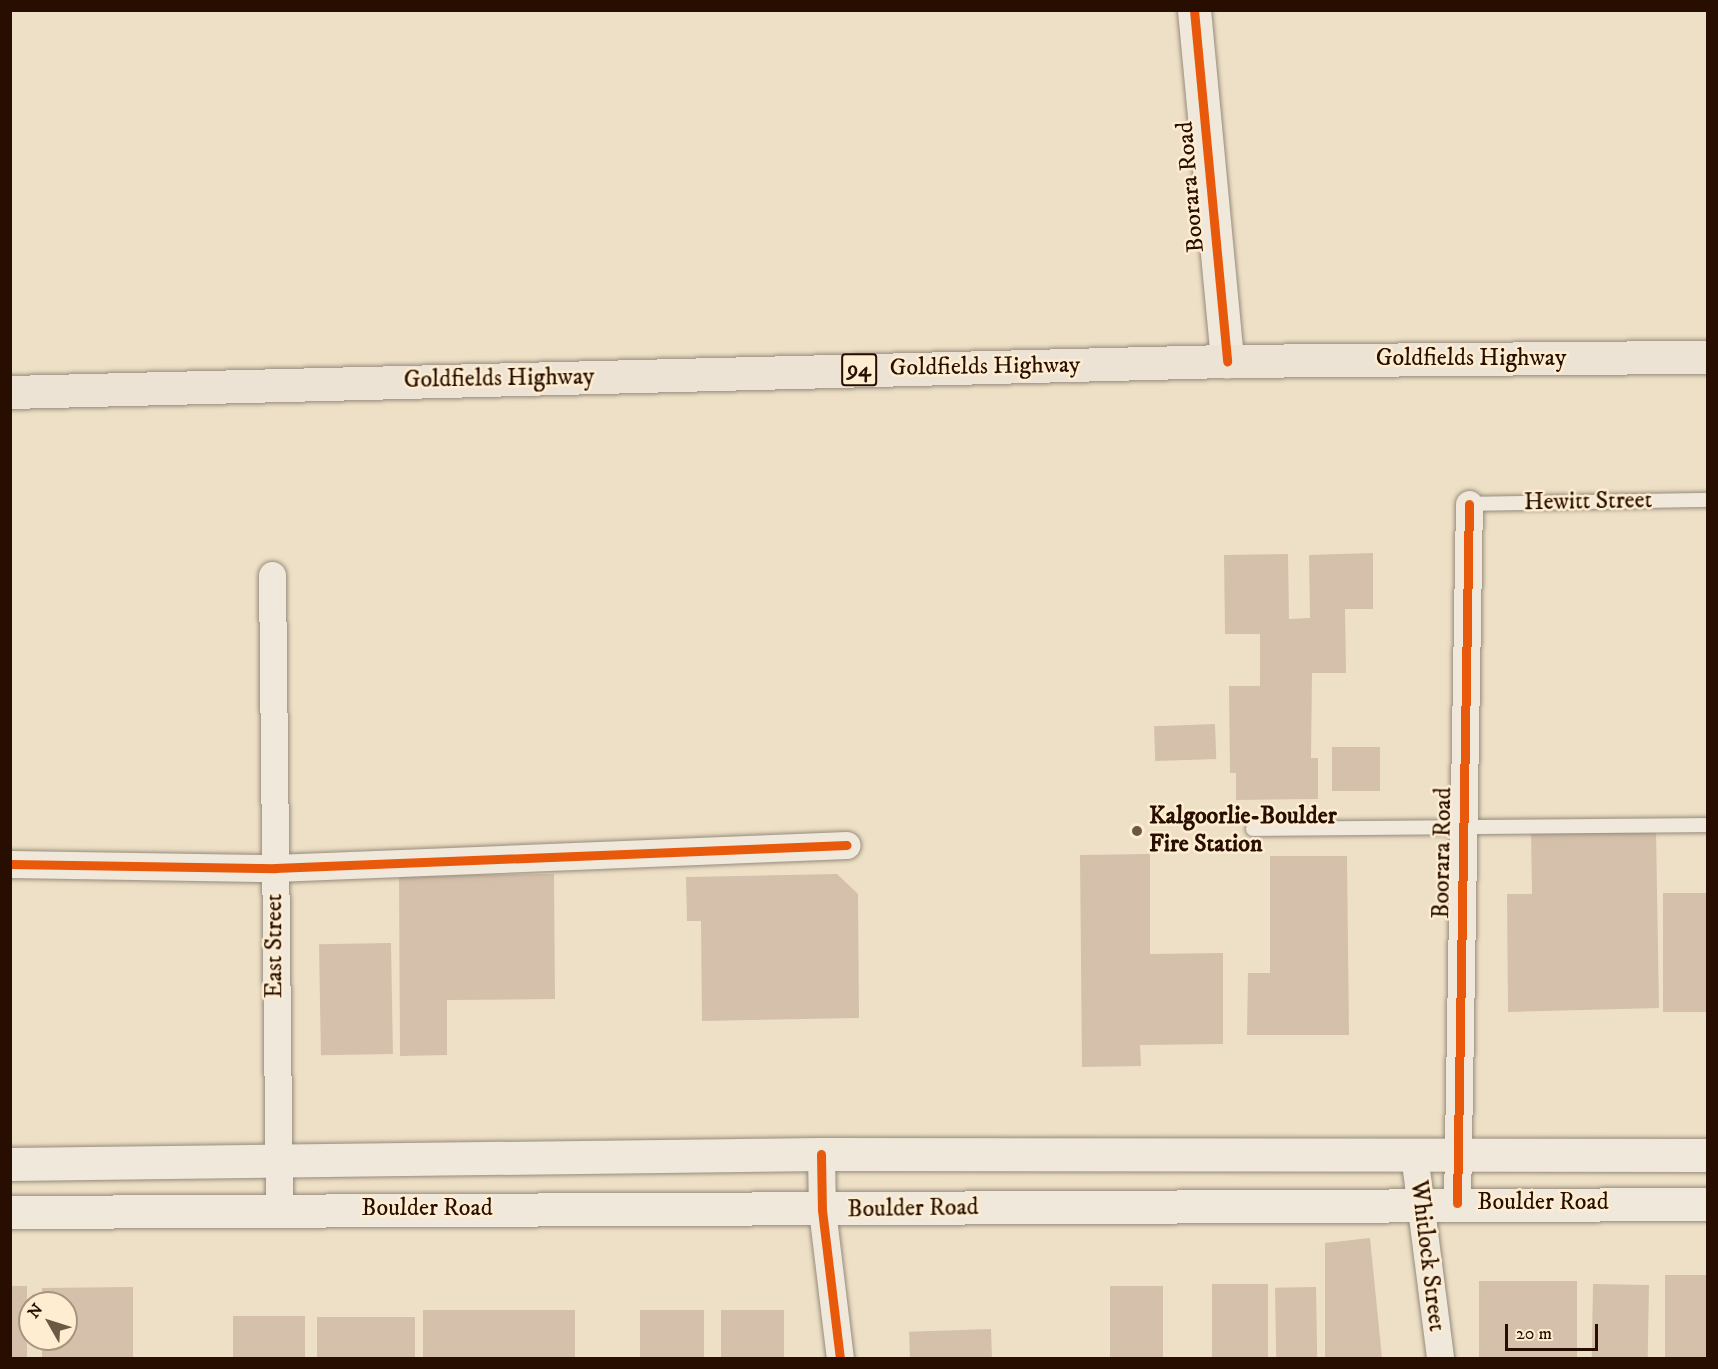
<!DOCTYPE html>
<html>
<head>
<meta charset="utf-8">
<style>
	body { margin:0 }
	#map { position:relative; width:1718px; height:1369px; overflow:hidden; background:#eee0c6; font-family:"IM FELL DW Pica",serif }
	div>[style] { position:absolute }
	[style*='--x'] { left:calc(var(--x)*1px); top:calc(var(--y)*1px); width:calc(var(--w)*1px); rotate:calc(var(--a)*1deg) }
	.building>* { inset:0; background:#d4c0ab; transform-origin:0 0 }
	.roads { filter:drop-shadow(0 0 2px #968b7b) drop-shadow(0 0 2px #968b7b) }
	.service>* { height:14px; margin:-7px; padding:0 7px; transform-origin:7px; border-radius:7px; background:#efe8db }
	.minor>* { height:27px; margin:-13.5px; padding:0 13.5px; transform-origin:13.5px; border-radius:13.5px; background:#efe8db }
	.tertiary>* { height:33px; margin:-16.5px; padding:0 16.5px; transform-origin:16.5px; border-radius:16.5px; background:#efe8db }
	.secondary>* { height:33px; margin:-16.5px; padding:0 16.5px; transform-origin:16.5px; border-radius:16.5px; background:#efe8db }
	.trunk>* { height:33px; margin:-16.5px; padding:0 16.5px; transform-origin:16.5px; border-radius:16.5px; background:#ece3d5 }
	.cycleway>* { height:9px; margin:-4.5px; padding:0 4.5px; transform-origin:4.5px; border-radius:4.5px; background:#e8590c }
	.dots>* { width:16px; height:16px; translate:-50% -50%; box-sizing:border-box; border:3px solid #feedd0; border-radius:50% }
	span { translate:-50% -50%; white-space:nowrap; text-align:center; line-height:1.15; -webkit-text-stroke:5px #feedd0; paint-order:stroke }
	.shield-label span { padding:2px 4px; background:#feedd0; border:2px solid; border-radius:4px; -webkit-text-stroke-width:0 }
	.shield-label { font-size:22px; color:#280e00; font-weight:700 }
	.street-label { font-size:24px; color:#280e00 }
	.poi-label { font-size:24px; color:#280e00; font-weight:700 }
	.left { translate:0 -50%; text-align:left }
	.frame { position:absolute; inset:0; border:12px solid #280e00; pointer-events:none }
	.north { position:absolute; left:18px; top:1291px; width:60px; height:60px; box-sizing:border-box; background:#feedd0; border:2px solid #a8947d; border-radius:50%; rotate:309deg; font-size:16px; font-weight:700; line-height:24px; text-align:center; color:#280e00 }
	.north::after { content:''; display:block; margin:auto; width:21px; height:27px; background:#6d5845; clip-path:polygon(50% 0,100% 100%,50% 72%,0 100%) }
	.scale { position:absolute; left:1505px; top:1324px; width:93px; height:27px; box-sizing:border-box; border:3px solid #280e00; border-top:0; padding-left:8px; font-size:18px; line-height:21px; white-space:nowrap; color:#280e00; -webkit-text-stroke:4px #feedd0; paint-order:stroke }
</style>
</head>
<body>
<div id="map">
	<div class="building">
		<div style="clip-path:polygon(1373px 553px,1373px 609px,1345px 609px,1346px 673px,1312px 673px,1311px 758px,1318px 758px,1318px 799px,1236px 800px,1236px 773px,1230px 773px,1229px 686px,1260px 686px,1260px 634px,1225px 634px,1224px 555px,1288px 554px,1289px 619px,1310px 618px,1309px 555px)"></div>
		<div style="left:1215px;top:724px;width:35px;height:61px;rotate:88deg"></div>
		<div style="left:1332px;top:747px;width:48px;height:44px"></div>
		<div style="clip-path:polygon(1656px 831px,1659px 1008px,1508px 1012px,1507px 894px,1532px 894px,1531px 833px)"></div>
		<div style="clip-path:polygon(1150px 854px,1150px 954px,1223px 953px,1223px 1044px,1140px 1045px,1141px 1066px,1082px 1067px,1080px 855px)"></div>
		<div style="clip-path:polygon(1270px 856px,1347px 856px,1349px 1035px,1247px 1035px,1248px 973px,1270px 973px)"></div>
		<div style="clip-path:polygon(554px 874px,555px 999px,447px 1000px,447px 1055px,400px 1056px,399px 876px)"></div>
		<div style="clip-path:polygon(837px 874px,858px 894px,859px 1018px,702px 1021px,701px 921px,687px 921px,686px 877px)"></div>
		<div style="left:1708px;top:893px;width:119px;height:45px;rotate:90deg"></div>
		<div style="left:391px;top:943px;width:111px;height:72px;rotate:89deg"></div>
		<div style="clip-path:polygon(1370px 1238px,1382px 1358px,1325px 1358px,1325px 1243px)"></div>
		<div style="left:1665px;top:1275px;width:43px;height:83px"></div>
		<div style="left:1479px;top:1281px;width:98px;height:77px"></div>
		<div style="left:1212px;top:1284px;width:56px;height:74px"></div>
		<div style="left:1593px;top:1284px;width:56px;height:74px;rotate:1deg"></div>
		<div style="left:10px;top:1286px;width:17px;height:72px"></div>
		<div style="left:1163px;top:1286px;width:72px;height:53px;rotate:90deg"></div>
		<div style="clip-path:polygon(133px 1287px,133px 1358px,42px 1358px,42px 1339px,66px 1339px,66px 1303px,42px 1303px,42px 1288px)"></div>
		<div style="left:1316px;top:1287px;width:71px;height:41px;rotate:89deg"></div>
		<div style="left:575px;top:1310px;width:48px;height:152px;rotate:90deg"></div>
		<div style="left:704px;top:1310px;width:48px;height:64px;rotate:90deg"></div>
		<div style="left:784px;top:1310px;width:48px;height:63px;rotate:90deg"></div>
		<div style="left:305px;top:1316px;width:42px;height:72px;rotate:90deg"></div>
		<div style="left:415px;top:1317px;width:41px;height:98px;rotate:90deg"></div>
		<div style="left:991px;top:1329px;width:29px;height:82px;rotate:88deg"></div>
	</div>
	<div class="roads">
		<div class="service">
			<div style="--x:1469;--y:504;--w:239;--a:-1"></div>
			<div style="--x:1253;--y:829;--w:455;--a:-0.5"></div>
		</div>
		<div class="minor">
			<div style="--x:272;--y:575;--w:633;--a:89.37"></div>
			<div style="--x:10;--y:864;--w:265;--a:0.9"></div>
			<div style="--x:275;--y:868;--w:572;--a:-2.3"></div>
			<div style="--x:821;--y:1154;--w:56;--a:89"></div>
			<div style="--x:822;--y:1210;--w:149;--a:83.1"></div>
			<div style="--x:1414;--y:1154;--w:206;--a:82.7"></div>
			<div style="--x:1457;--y:1203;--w:699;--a:-89.02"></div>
		</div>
		<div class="tertiary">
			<div style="--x:1194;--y:10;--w:353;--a:84.6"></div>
		</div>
		<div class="secondary">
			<div style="--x:10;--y:1164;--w:811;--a:-0.71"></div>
			<div style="--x:821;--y:1154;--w:887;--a:0.06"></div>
			<div style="--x:10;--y:1212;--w:1698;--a:-0.27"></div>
		</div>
		<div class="trunk">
			<div style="--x:10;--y:392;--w:1217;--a:-1.46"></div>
			<div style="--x:1227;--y:361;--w:481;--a:-0.5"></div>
		</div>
	</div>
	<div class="cycleway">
		<div style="--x:1194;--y:10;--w:353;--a:84.6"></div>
		<div style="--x:10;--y:864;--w:265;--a:0.9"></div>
		<div style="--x:275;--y:868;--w:572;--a:-2.3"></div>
		<div style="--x:821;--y:1154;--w:56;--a:89"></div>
		<div style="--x:822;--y:1210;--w:149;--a:83.1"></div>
		<div style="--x:1457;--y:1203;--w:699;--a:-89.02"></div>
	</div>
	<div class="dots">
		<div style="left:1137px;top:831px;background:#6d5845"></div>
	</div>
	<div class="shield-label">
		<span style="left:859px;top:370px">94</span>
	</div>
	<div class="street-label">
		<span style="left:1191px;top:187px;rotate:-95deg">Boorara Road</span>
		<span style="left:1471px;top:359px">Goldfields Highway</span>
		<span style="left:985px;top:367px;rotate:-1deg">Goldfields Highway</span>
		<span style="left:499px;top:379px;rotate:-1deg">Goldfields Highway</span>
		<span style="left:1588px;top:502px;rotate:-1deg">Hewitt Street</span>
		<span style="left:1443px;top:853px;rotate:-89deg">Boorara Road</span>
		<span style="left:275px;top:946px;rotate:-90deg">East Street</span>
		<span style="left:1543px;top:1203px">Boulder Road</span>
		<span style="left:427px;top:1209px">Boulder Road</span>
		<span style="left:913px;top:1209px;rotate:-1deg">Boulder Road</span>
		<span style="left:1427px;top:1256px;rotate:83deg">Whitlock Street</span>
	</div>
	<div class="poi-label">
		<span class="left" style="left:1149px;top:831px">Kalgoorlie-Boulder<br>Fire Station</span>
	</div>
	<div class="frame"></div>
	<div class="north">N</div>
	<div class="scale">20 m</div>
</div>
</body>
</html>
